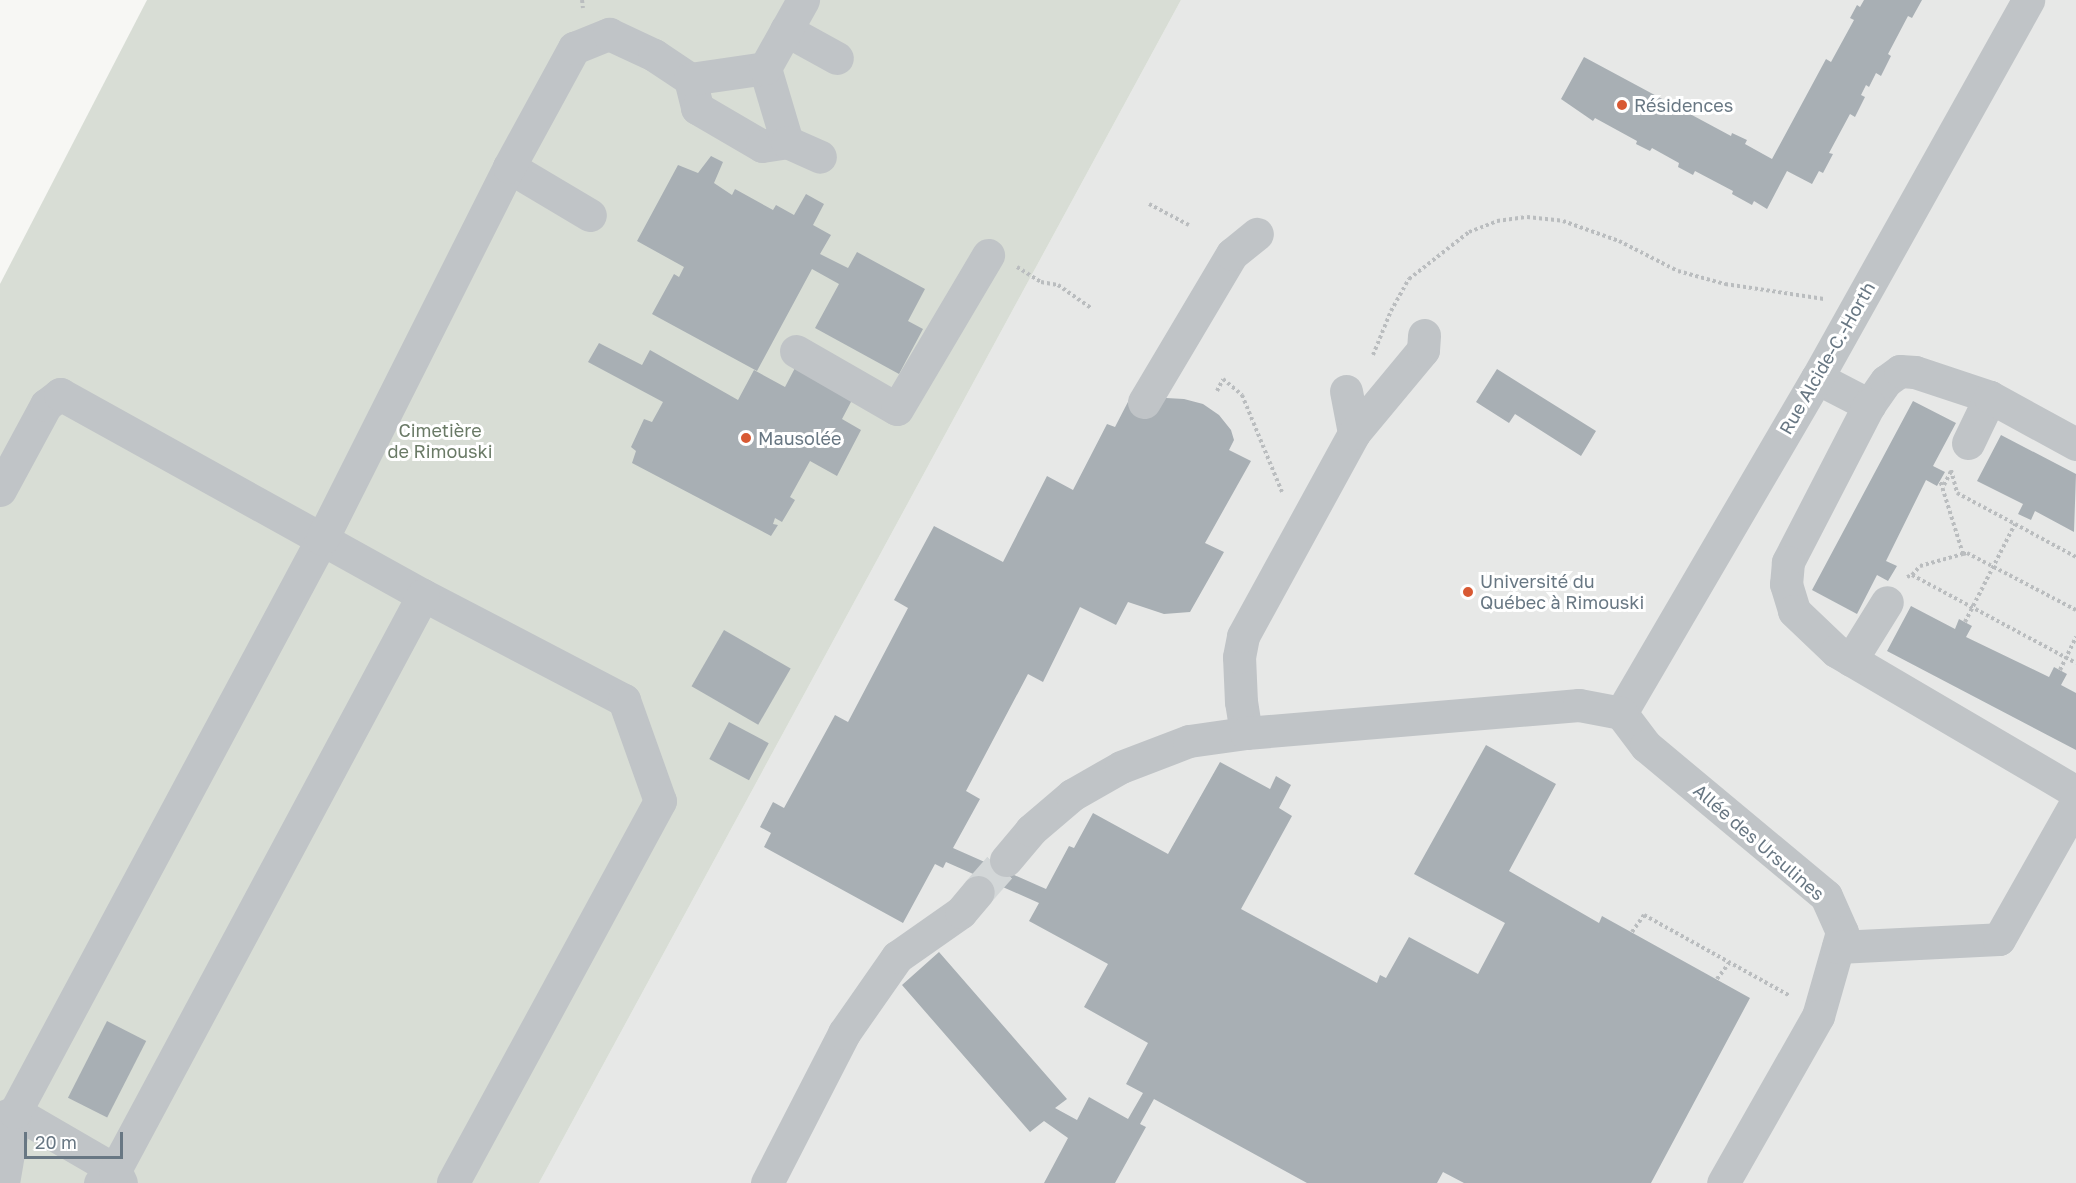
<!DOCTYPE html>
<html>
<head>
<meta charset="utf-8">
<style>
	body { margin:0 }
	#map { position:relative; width:2076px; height:1183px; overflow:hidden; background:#f7f7f4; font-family:"Golos Text",sans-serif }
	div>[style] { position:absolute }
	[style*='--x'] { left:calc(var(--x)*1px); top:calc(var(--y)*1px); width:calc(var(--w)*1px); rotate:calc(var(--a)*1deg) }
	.built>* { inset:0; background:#e7e8e7 }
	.green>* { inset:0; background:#d8ddd5 }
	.building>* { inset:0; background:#a8afb4; transform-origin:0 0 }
	.minor-tunnel>* { height:33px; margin-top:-16.5px; transform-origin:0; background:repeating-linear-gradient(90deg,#d3d7d8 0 33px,transparent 0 49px) }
	.path>* { height:4px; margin-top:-2px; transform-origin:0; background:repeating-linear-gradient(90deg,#babdbf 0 3px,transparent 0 6px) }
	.minor>* { height:33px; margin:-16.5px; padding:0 16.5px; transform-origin:16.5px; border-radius:16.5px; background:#c0c4c7 }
	.dots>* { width:16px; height:16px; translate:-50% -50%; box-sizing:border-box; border:3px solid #fff; border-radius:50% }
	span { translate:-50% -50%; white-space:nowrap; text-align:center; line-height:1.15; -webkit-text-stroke:6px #fff; paint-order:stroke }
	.poi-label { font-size:18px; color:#687783 }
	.left { translate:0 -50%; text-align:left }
	.street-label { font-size:18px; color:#687783 }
	.park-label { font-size:18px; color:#6a7a66 }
	.scale { position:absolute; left:24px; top:1132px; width:99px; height:27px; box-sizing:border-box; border:3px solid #687783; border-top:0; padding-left:8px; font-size:18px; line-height:21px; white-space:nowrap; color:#687783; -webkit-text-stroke:4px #fff; paint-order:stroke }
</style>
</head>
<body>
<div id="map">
	<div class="built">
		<div style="clip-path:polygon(1181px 0,2076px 0,2076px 1183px,539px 1183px)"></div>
	</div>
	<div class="green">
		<div style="clip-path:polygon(147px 0,1181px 0,539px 1183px,0 1183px,0 284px)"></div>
	</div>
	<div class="building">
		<div style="clip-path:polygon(1864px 0,1922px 0,1912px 18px,1908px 16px,1888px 54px,1891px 56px,1881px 76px,1876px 73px,1869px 87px,1866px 85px,1861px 95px,1865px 97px,1855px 117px,1850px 114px,1829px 153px,1833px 154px,1823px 173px,1819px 171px,1812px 184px,1787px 171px,1767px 209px,1754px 201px,1752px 205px,1732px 194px,1733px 191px,1695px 171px,1693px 175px,1678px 167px,1679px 163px,1652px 148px,1650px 151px,1636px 144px,1637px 141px,1595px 118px,1593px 121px,1561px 99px,1584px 57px,1731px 136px,1732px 133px,1747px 140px,1745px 144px,1772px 159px,1826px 59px,1831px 62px,1854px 20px,1850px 18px,1857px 5px,1860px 7px)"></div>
		<div style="clip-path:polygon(711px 156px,723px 162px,714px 183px,732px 195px,735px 189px,773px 210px,776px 205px,794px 215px,806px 194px,824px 204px,813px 225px,831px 235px,820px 254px,848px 268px,857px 252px,925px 289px,908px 321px,923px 329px,899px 374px,815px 328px,839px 284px,812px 269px,757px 371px,652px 314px,674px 274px,679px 277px,684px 267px,637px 241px,678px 165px,698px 173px)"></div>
		<div style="clip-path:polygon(599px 343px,642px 365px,650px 350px,738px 400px,754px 370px,785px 387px,795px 368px,852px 400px,842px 419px,861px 430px,837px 476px,810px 461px,790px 497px,795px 500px,782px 522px,775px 518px,773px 524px,778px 525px,771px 536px,632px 463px,636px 451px,631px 447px,644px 419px,652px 422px,663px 402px,588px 362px)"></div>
		<div style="clip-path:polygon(1497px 369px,1596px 431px,1581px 456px,1515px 414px,1509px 423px,1476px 402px)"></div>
		<div style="clip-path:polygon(1131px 396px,1184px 399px,1203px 404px,1219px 415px,1231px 430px,1234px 440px,1229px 450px,1251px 461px,1205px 543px,1224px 552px,1190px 612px,1164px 614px,1128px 602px,1116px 625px,1080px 607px,1043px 682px,1028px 674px,966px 791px,980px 799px,953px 848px,1046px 889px,1069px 846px,1074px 848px,1093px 813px,1168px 854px,1220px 762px,1270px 789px,1276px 776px,1291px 785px,1279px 808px,1292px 816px,1241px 909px,1377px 983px,1380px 975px,1386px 978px,1409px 937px,1478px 974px,1505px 923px,1414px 874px,1486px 745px,1556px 784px,1509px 871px,1599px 923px,1602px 916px,1750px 998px,1651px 1183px,1464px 1183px,1443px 1172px,1437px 1183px,1307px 1183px,1154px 1099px,1140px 1124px,1146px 1127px,1115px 1183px,1044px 1183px,1068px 1138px,1044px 1121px,1030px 1132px,902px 985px,939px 952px,1067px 1099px,1055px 1108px,1077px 1120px,1089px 1097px,1128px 1119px,1143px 1093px,1126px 1084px,1148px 1043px,1084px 1007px,1108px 964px,1029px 921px,1039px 903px,946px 862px,943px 868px,935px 864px,903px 923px,764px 847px,771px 833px,760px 827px,773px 802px,784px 808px,835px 715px,848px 722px,908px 608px,894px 600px,934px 526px,1003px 562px,1047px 476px,1073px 490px,1107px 424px,1115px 427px)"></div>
		<div style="clip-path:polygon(1913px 401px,1956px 423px,1933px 466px,1945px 472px,1937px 486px,1926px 480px,1886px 561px,1897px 566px,1888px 581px,1877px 575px,1857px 614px,1812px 590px)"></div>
		<div style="clip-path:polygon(2001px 435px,2076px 474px,2074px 532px,2035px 511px,2031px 520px,2018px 514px,2023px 504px,1977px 481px)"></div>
		<div style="clip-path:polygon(1911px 606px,1955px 629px,1959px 619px,1972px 626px,1966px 637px,2049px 677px,2054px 667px,2067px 674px,2061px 685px,2076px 693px,2076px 750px,1887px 651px)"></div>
		<div style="left:724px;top:630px;width:77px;height:65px;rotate:30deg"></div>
		<div style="left:729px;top:722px;width:45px;height:42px;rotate:28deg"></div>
		<div style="left:107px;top:1021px;width:44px;height:86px;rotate:27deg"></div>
	</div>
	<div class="minor-tunnel">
		<div style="--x:978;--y:892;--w:43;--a:-48.8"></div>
	</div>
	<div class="path">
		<div style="--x:582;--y:0;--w:8;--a:83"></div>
		<div style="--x:1149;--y:204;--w:45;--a:27.7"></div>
		<div style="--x:1017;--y:267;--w:28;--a:32"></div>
		<div style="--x:1041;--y:282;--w:17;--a:10"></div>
		<div style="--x:1058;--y:285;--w:40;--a:34.9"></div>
		<div style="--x:1373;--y:355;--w:48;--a:-67.8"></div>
		<div style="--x:1391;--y:311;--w:37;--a:-61"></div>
		<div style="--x:1409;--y:279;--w:76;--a:-38.1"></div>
		<div style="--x:1469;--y:232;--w:30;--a:-21"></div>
		<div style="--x:1497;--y:221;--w:30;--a:-8"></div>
		<div style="--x:1527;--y:217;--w:36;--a:6"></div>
		<div style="--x:1563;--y:221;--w:59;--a:19.7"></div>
		<div style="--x:1619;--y:241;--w:66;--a:27"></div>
		<div style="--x:1678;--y:271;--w:49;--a:15.5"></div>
		<div style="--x:1725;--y:284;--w:100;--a:8.6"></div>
		<div style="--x:1217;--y:391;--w:13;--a:-63"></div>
		<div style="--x:1223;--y:379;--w:25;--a:40"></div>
		<div style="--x:1242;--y:395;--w:105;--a:67.6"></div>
		<div style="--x:1951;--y:470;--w:24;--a:75"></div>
		<div style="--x:1957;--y:493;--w:66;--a:28.1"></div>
		<div style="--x:1944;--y:485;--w:16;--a:-63"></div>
		<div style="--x:1963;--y:554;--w:4;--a:-14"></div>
		<div style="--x:1967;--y:553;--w:123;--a:27.6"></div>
		<div style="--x:1912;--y:575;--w:12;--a:-48"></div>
		<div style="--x:1920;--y:566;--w:45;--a:-15.6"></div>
		<div style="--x:1963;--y:554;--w:77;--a:-107.3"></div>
		<div style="--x:1907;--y:577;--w:5;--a:-22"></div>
		<div style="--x:1912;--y:575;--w:186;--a:28.2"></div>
		<div style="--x:1965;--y:622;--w:110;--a:-63"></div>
		<div style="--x:2015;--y:524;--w:69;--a:28.4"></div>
		<div style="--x:2060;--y:670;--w:37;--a:-64"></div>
		<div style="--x:1632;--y:932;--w:21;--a:-55"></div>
		<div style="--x:1644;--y:915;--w:167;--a:29"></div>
		<div style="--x:1717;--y:979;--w:20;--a:-53"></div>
	</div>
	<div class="minor">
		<div style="--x:786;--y:30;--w:58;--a:28.8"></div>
		<div style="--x:690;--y:79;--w:30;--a:76"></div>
		<div style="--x:697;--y:108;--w:75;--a:30.3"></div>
		<div style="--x:762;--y:146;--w:25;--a:-9"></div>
		<div style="--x:787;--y:142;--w:77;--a:-106.6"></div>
		<div style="--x:787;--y:142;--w:36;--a:24"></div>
		<div style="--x:509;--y:167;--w:94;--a:30.7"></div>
		<div style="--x:796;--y:351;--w:116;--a:29.9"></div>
		<div style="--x:897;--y:409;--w:179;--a:-59.4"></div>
		<div style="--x:1817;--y:378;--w:59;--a:27.4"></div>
		<div style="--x:1869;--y:405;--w:29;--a:-55"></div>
		<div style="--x:1886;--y:381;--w:17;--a:-36"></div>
		<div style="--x:1900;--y:371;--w:15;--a:4"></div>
		<div style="--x:1915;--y:372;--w:79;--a:18.4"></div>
		<div style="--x:1346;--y:391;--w:43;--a:79.2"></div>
		<div style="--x:1144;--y:402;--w:172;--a:-59.3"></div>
		<div style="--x:1232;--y:254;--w:32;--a:-39"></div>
		<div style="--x:1869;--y:405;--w:177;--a:117.3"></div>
		<div style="--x:1788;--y:562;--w:22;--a:95"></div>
		<div style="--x:1786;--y:584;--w:28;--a:73"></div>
		<div style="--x:1794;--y:611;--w:58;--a:43.6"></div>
		<div style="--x:1836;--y:651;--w:278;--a:30.4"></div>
		<div style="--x:1968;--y:443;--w:51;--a:-64.4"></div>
		<div style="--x:1990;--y:397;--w:98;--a:28.7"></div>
		<div style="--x:0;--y:490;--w:97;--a:-61.6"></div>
		<div style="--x:46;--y:405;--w:18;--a:-38"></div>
		<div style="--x:60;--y:394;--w:415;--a:29"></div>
		<div style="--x:423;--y:595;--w:227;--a:27.6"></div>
		<div style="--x:624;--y:700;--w:107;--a:70.4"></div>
		<div style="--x:660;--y:801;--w:434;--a:118.5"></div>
		<div style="--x:1851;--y:660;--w:68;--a:-58.2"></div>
		<div style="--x:1621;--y:713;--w:388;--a:-59.7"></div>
		<div style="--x:1817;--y:378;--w:433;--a:-60.8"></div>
		<div style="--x:1621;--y:713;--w:41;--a:52.9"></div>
		<div style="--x:1646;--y:746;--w:234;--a:39.8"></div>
		<div style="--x:1826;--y:896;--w:39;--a:66"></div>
		<div style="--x:1842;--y:932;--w:87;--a:105.9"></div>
		<div style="--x:1818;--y:1016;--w:192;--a:119.6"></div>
		<div style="--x:1246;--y:733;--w:31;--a:-99"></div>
		<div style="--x:1241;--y:702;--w:45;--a:-92.5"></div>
		<div style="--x:1239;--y:657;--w:21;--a:-79"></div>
		<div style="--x:1243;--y:636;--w:231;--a:-61.3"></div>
		<div style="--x:1354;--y:433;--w:108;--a:-50.3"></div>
		<div style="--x:1423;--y:350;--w:15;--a:-86"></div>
		<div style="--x:1006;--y:860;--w:39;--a:-50"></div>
		<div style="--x:1031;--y:830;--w:54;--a:-40.5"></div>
		<div style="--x:1072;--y:795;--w:56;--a:-29.7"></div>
		<div style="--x:1121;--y:767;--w:73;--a:-20.9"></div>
		<div style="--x:1189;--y:741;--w:58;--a:-8"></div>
		<div style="--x:1246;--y:733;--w:334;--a:-4.8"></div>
		<div style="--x:1579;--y:705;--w:43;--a:10.8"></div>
		<div style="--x:1838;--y:947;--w:161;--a:-2.8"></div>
		<div style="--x:1999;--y:939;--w:156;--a:-60.5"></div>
		<div style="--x:0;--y:1118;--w:16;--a:-22"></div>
		<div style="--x:15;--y:1112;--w:116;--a:30.1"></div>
		<div style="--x:115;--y:1170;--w:14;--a:65"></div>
		<div style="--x:3;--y:1183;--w:72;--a:-80.4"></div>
		<div style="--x:15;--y:1112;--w:650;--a:-61.82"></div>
		<div style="--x:322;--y:539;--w:416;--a:-63.3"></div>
		<div style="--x:509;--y:167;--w:136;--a:-61.4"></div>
		<div style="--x:574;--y:48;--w:38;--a:-22"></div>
		<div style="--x:609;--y:34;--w:50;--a:25"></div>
		<div style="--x:654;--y:55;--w:43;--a:33.7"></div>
		<div style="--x:690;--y:79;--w:76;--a:-8.3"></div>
		<div style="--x:765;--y:68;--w:78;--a:-60.8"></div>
		<div style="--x:100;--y:1183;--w:20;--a:-41"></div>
		<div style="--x:115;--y:1170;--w:652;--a:-61.82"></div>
		<div style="--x:767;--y:1183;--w:169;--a:-62.8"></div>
		<div style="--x:844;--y:1033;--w:93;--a:-55.1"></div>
		<div style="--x:897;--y:957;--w:78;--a:-35.1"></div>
		<div style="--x:961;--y:912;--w:26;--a:-50"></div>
	</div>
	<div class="dots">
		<div style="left:1622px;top:105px;background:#d85933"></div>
		<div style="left:746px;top:438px;background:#d85933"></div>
		<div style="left:1468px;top:592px;background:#d85933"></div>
	</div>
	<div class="poi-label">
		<span class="left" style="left:1634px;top:105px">Résidences</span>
		<span class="left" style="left:758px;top:438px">Mausolée</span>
		<span class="left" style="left:1480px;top:592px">Université du<br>Québec à Rimouski</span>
	</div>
	<div class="street-label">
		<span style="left:1827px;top:358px;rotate:-60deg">Rue Alcide-C.-Horth</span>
		<span style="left:1759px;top:842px;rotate:41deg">Allée des Ursulines</span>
	</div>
	<div class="park-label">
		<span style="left:440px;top:441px">Cimetière<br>de Rimouski</span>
	</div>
	<div class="scale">20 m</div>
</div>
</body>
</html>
